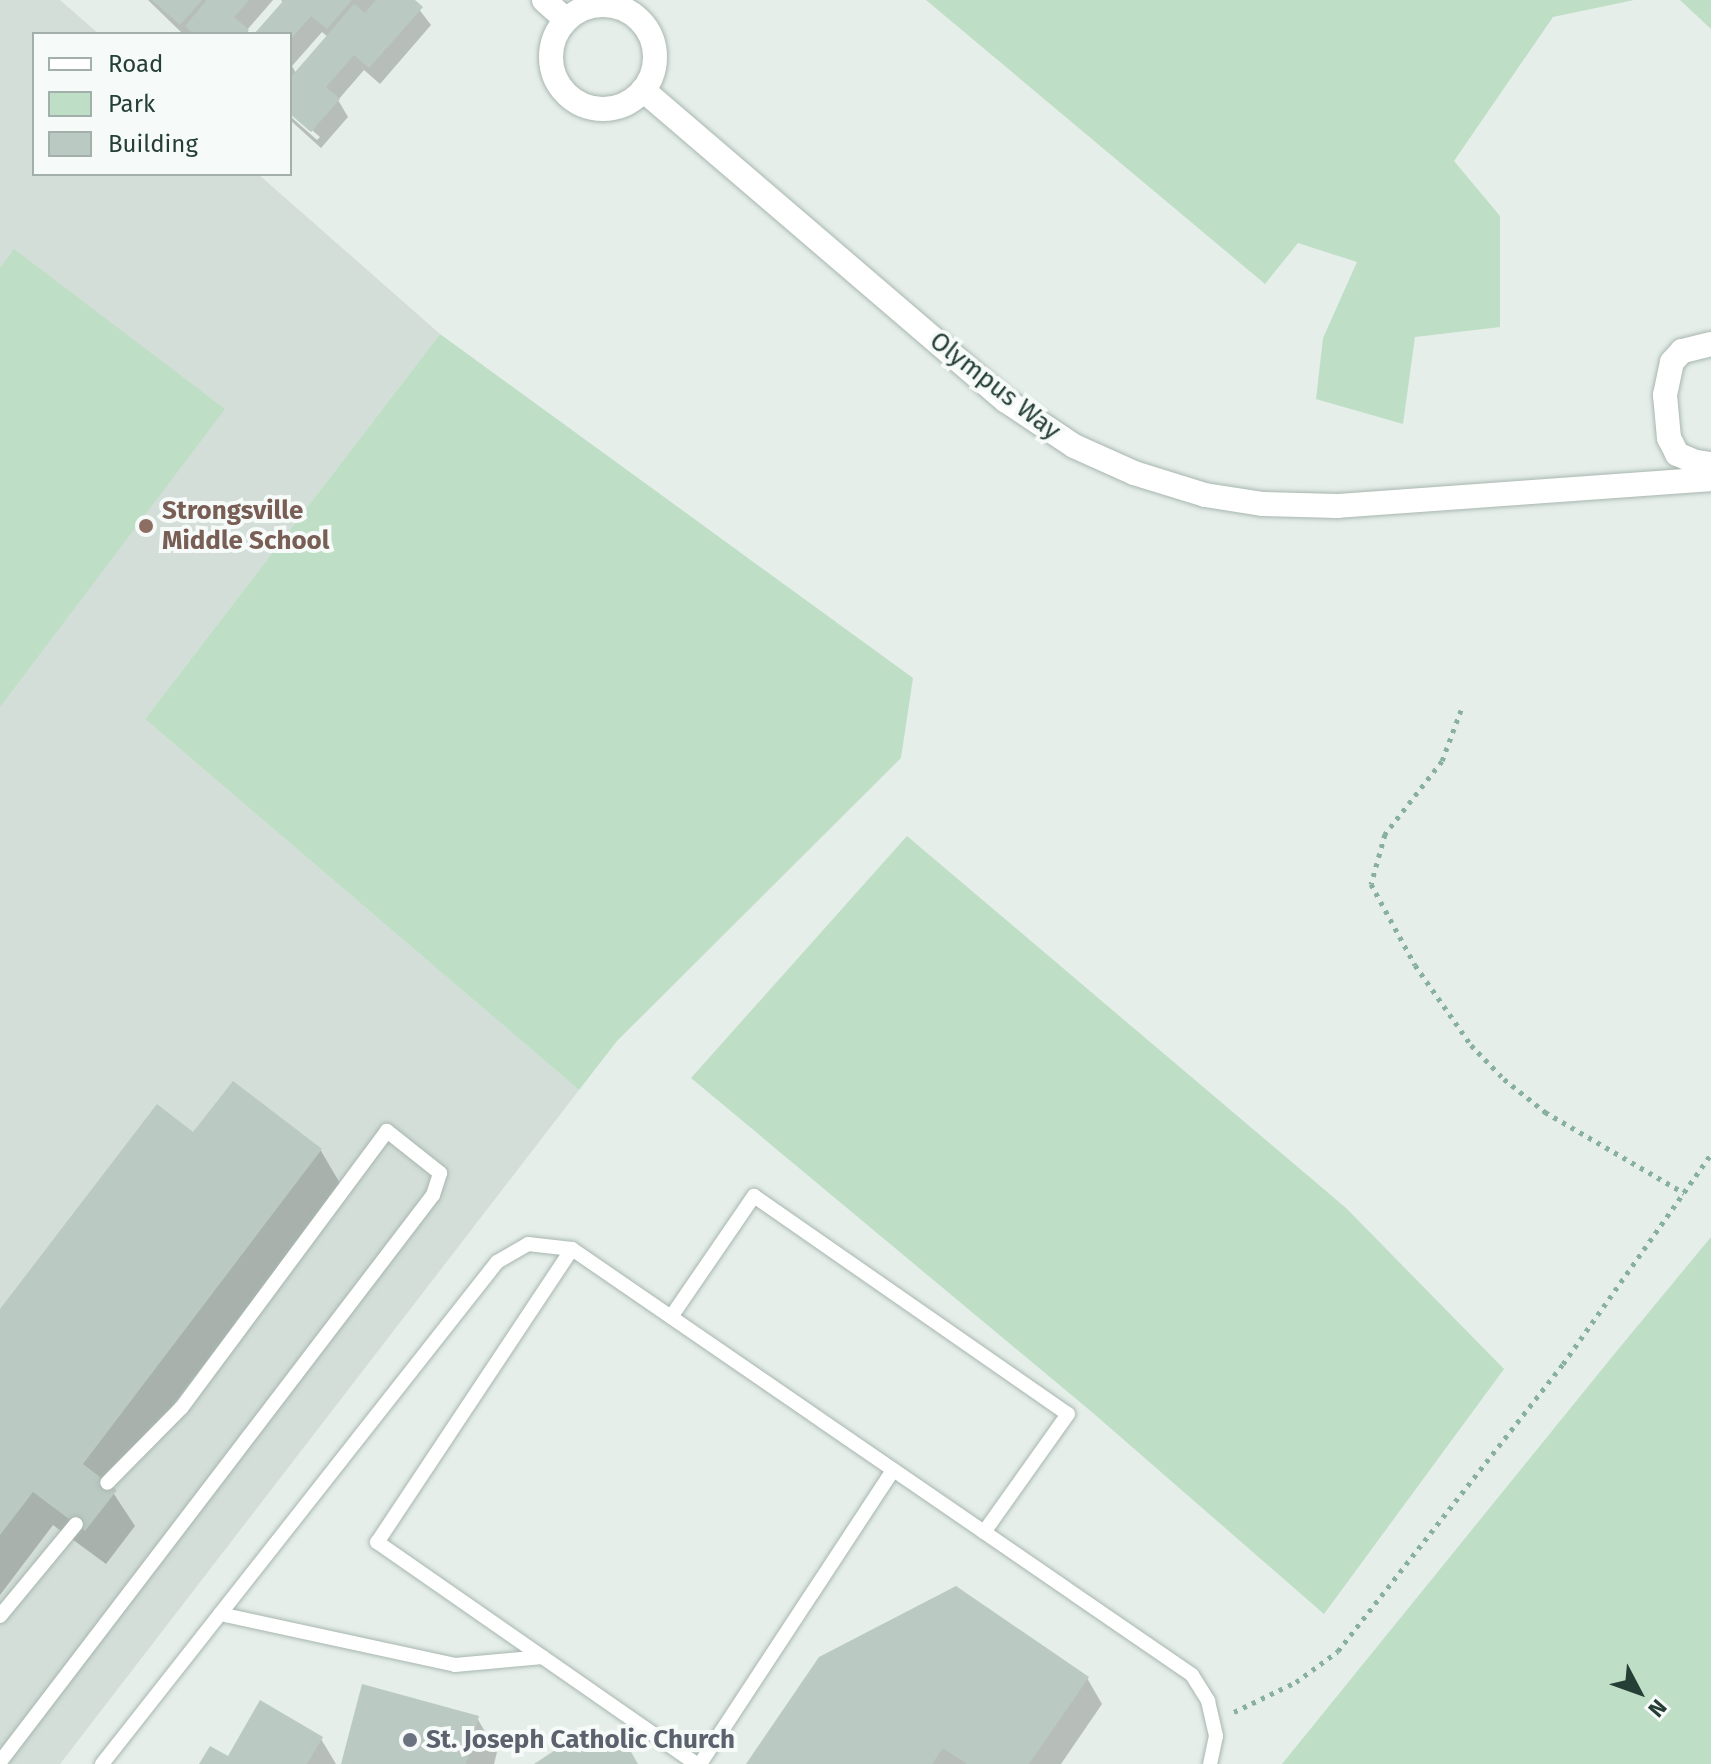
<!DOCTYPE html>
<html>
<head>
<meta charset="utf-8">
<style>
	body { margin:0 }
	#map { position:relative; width:1711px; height:1764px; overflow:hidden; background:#e5eee9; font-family:"Fira Sans",sans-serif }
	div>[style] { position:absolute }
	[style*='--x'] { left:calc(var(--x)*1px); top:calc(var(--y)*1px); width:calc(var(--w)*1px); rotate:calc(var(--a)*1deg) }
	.built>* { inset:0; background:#d3ded8 }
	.green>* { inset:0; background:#bfdec6 }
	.shadow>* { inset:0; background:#0003 }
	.building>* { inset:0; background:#bac9c2 }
	.path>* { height:5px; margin-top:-2.5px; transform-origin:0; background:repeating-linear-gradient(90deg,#87b0a1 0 4px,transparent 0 10px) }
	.roads { filter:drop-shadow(0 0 2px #a8b6b0) drop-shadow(0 0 2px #a8b6b0) }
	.service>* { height:14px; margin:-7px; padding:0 7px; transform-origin:7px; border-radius:7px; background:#fff }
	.minor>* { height:24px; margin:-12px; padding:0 12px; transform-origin:12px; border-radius:12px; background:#fff }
	.minor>.ring { margin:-12px; padding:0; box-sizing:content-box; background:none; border:24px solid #fff; border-radius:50% }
	.dots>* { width:22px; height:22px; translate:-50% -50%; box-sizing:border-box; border:4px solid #f6faf8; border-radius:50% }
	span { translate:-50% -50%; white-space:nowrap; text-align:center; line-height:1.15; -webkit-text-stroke:8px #f6faf8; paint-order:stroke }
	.street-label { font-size:26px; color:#253f37 }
	.education-label { font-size:26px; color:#785e54; font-weight:700 }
	.left { translate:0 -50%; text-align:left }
	.worship-label { font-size:26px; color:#5b616d; font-weight:700 }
	.legend { position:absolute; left:32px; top:32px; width:260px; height:144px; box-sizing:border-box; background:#f6faf8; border:2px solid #a2afab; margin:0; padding:10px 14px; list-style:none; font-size:24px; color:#253f37 }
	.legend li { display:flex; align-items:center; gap:16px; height:40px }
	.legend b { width:40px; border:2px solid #a2afab }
	.north { position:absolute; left:1599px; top:1652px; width:80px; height:80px; -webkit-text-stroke:6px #f6faf8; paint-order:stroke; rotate:131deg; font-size:22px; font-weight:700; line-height:32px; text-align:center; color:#253f37 }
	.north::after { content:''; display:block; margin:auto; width:28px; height:36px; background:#253f37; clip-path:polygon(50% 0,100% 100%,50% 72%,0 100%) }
</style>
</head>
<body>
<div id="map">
	<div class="built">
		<div style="clip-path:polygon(0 0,60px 0,99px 34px,34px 34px,34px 174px,258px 174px,440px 334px,145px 719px,579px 1090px,60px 1764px,0 1764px)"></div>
	</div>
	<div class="green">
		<div style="clip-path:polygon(926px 0,1634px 0,1553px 17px,1454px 161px,1500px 216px,1500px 327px,1415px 337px,1403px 424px,1316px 399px,1323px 338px,1357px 262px,1298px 243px,1265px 284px)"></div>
		<div style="clip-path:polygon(1680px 0,1711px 0,1711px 29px)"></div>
		<div style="clip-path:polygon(14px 249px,225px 409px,0 707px,0 268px)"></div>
		<div style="clip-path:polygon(440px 334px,913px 678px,901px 758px,617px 1041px,579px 1090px,145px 719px)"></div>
		<div style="clip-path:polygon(907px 836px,1346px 1208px,1504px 1369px,1324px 1614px,1093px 1413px,691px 1078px)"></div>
		<div style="clip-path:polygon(1711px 1237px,1711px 1764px,1282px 1764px,1616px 1352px)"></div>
	</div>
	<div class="shadow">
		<div style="clip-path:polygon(148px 0,273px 0,247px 30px,249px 34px,183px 34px)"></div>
		<div style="clip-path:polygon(evenodd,281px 0,412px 0,431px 25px,380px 84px,364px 70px,338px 100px,348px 117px,321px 148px,290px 120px,290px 116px,317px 140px,320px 137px,290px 111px,290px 34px,257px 34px,284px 3px,281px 0,322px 32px,328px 37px,296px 73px,292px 66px,322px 32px)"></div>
		<div style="clip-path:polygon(233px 1083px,321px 1151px,341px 1185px,110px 1488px,135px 1526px,106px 1564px,53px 1525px,0 1595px,0 1312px,194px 1135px)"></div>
		<div style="clip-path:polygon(1087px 1678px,1102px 1704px,1061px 1764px,748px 1764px)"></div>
		<div style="clip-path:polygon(477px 1718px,497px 1752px,494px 1764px,343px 1764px)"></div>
		<div style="clip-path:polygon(321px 1739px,336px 1764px,202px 1764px,228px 1758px)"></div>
	</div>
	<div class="building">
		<div style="clip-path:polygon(152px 0,202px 0,180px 25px)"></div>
		<div style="clip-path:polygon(207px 0,249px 0,234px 17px,249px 30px,246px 34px,194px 34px,185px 26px)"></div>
		<div style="clip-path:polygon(284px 0,352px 0,327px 29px,311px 16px,290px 40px,290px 34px,254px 34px)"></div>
		<div style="clip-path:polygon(376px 0,415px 0,423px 7px,369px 68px,354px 55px,326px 87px,340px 99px,311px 132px,290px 114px,290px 78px,354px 4px,365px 13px)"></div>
		<div style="clip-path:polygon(233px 1081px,322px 1149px,83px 1464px,117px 1490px,85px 1531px,33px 1492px,0 1535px,0 1309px,157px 1104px,193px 1132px)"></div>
		<div style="clip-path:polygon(956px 1586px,1089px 1677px,1029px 1764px,967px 1764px,943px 1748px,932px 1764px,746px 1764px,819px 1657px)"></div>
		<div style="clip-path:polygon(362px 1684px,479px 1716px,466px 1764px,341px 1764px)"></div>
		<div style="clip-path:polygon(260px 1700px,323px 1737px,307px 1764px,199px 1764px,210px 1746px,228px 1756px)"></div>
		<div style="clip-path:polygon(572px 1739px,630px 1750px,638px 1764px,534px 1764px)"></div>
	</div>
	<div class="path">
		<div style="--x:1461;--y:710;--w:54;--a:110.4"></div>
		<div style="--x:1442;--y:761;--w:93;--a:128"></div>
		<div style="--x:1385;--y:834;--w:52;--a:105.6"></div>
		<div style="--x:1371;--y:884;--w:92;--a:61.5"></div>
		<div style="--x:1415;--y:965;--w:98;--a:55"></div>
		<div style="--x:1471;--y:1045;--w:47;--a:45.9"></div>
		<div style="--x:1504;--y:1079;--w:53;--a:38.8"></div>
		<div style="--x:1545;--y:1112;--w:161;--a:30.2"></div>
		<div style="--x:1234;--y:1712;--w:69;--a:-25.8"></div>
		<div style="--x:1296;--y:1682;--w:52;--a:-36.4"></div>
		<div style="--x:1338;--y:1651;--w:365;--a:-51.9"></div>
		<div style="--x:1563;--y:1364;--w:257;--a:-54.8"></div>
	</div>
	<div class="roads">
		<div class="service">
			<div style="--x:572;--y:1249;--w:352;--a:123.6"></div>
			<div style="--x:377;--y:1542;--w:389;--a:34.8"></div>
			<div style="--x:671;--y:1317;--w:147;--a:-55.6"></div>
			<div style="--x:754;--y:1196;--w:382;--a:34.8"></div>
			<div style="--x:1068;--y:1414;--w:145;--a:125.4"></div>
			<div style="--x:220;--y:1614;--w:240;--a:12.2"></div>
			<div style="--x:455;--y:1665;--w:88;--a:-5.2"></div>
			<div style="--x:0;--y:1616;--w:119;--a:-50.4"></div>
			<div style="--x:0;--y:1762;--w:713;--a:-52.63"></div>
			<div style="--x:433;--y:1195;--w:23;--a:-72"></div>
			<div style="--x:440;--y:1173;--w:68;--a:-141.6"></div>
			<div style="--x:387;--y:1131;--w:345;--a:126.6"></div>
			<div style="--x:181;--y:1408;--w:105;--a:134.6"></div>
			<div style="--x:102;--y:1764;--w:639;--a:-51.8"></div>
			<div style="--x:497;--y:1262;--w:36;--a:-30"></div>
			<div style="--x:528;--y:1244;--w:44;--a:6.5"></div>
			<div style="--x:572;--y:1249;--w:752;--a:34.49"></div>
			<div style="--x:1192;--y:1675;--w:31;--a:58"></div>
			<div style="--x:1208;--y:1701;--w:36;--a:77"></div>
			<div style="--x:1216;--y:1736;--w:29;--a:102"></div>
			<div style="--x:700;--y:1764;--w:352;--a:-56.7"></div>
		</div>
		<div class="minor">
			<div style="--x:544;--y:0;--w:30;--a:42"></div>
			<div class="ring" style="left:551px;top:5px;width:80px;height:80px"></div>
			<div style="--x:643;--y:90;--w:477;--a:40.6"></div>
			<div style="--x:1005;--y:400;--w:83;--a:33.7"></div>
			<div style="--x:1074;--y:446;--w:66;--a:24.2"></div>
			<div style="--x:1134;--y:473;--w:74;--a:17.2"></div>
			<div style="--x:1205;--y:495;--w:59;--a:8.8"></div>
			<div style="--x:1263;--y:504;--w:74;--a:1.5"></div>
			<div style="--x:1337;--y:506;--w:375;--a:-4.1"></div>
			<div style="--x:1711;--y:344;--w:30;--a:166"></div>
			<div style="--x:1682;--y:351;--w:15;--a:132"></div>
			<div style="--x:1672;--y:362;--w:34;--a:102"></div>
			<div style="--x:1665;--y:395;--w:43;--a:84.7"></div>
			<div style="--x:1669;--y:438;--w:18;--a:63"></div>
			<div style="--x:1677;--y:454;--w:21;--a:23"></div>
			<div style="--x:1696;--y:462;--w:15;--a:8"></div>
		</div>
	</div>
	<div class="dots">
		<div style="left:146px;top:526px;background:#8d6e63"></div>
		<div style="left:410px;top:1740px;background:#6b7280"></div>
	</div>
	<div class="street-label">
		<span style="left:995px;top:386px;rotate:38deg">Olympus Way</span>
	</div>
	<div class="education-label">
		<span class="left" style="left:162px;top:526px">Strongsville<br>Middle School</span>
	</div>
	<div class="worship-label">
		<span class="left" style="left:426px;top:1740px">St. Joseph Catholic Church</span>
	</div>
	<ul class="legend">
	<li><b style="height:10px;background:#fff"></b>Road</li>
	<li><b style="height:22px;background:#bfdec6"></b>Park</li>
	<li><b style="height:22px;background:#bac9c2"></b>Building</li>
	</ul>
	<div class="north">N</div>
</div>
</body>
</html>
